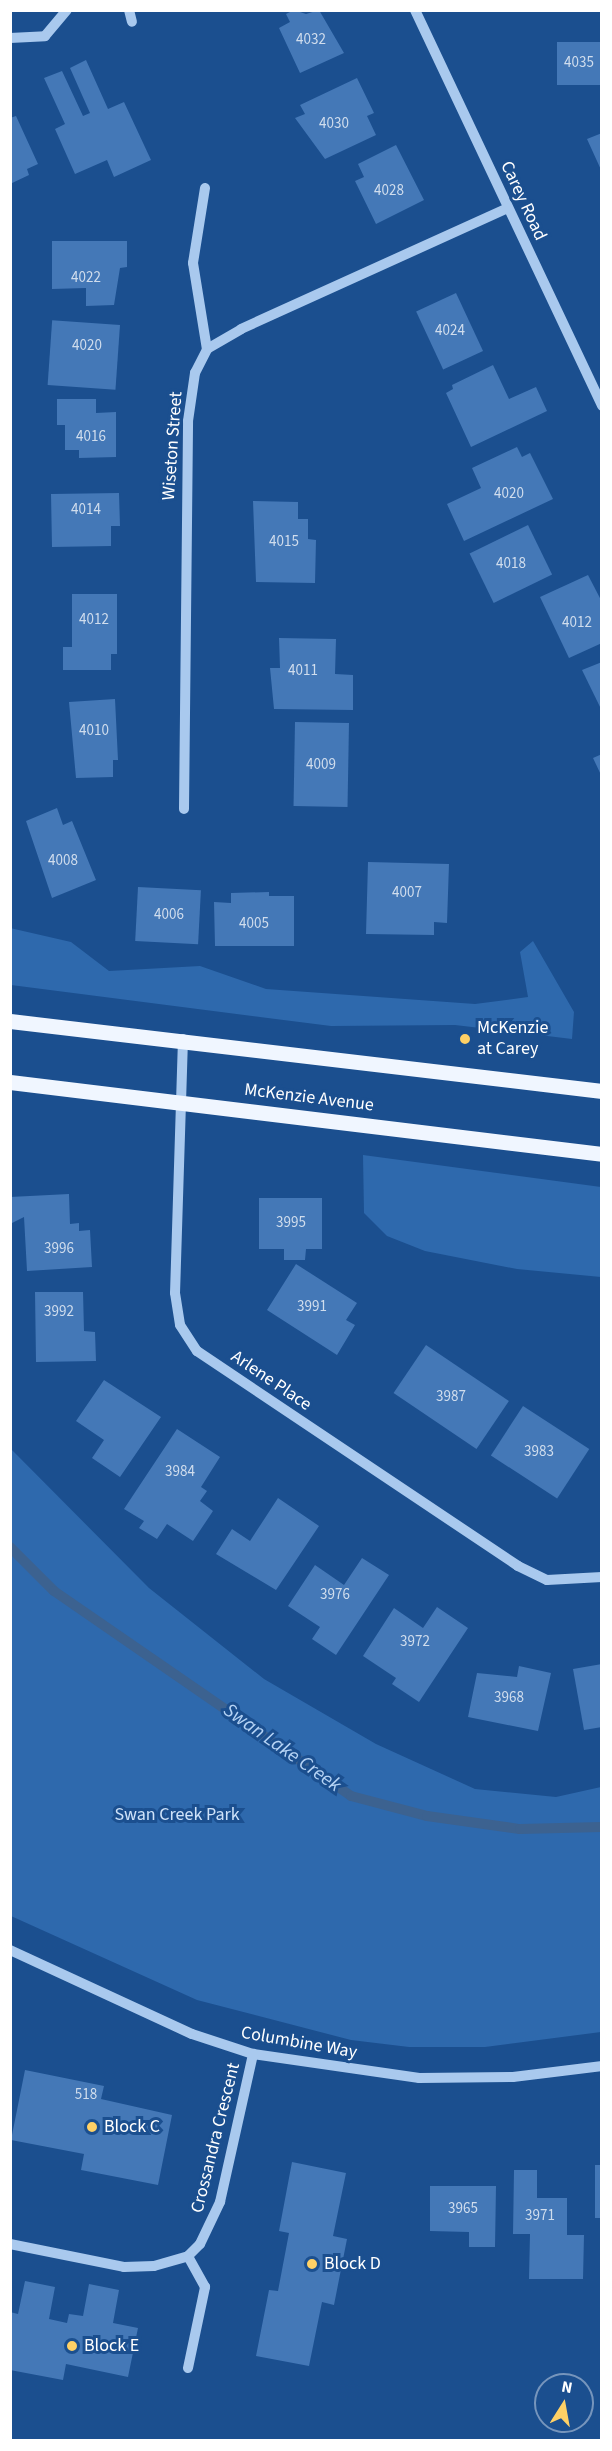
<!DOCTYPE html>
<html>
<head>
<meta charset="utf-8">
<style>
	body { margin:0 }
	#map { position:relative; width:612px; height:2451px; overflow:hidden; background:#1b4f8f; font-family:"Source Sans 3",sans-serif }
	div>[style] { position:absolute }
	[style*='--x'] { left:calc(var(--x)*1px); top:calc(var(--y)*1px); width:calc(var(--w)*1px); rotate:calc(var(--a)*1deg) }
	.green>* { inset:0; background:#2e69ad }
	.stream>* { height:10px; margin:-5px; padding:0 5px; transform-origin:5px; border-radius:5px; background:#3c6290 }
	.building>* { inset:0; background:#4478b7; transform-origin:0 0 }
	.minor>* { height:10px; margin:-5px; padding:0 5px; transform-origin:5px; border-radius:5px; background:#a9c9ee }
	.major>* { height:15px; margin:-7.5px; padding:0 7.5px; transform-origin:7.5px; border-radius:7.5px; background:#f0f6ff }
	.dots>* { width:16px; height:16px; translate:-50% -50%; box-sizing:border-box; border:3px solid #1b4f8f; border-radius:50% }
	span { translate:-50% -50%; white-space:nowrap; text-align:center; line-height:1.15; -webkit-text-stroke:6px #1b4f8f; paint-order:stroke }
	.number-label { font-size:15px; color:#d0dded }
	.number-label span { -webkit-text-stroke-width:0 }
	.street-label { font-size:18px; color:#fff }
	.poi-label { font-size:18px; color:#fff }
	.left { translate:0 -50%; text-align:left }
	.park-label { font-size:18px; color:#cfe3fa }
	.water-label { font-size:20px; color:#b5d3f5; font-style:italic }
	.frame { position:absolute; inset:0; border:12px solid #fff; pointer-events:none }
	.north { position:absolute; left:534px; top:2373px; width:60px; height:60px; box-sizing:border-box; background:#1b4f8f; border:2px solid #7695bc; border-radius:50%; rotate:11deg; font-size:16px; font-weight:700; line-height:24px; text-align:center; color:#fff }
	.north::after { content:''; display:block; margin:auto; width:21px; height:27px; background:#ffd166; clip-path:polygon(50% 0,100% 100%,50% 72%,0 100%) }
</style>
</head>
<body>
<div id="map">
	<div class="green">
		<div style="clip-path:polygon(10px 928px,71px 942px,109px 971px,200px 966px,266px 989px,475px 1004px,528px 997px,520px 952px,533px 941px,574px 1012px,572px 1039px,455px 1025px,331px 1026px,11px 985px)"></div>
		<div style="clip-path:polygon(363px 1155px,601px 1187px,601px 1277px,517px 1269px,425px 1251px,387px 1236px,364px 1213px)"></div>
		<div style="clip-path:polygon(11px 1449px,149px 1588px,264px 1679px,376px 1744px,475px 1789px,556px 1797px,601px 1787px,601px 2032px,485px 2047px,409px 2047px,351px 2040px,197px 2000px,11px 1916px)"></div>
	</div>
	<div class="stream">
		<div style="--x:10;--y:1547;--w:62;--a:45"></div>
		<div style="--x:54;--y:1591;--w:361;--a:34.6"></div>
		<div style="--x:351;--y:1796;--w:79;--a:14.7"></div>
		<div style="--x:427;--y:1816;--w:94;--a:8"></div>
		<div style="--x:520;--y:1829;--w:82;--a:-1.4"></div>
	</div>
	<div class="building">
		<div style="clip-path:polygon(294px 10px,306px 14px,319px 10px,344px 53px,300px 73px,279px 28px,290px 22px,286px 14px)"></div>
		<div style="left:557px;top:42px;width:45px;height:43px"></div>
		<div style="clip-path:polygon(86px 60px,108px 109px,124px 102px,151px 160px,114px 177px,107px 160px,75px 174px,55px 129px,65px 124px,44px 78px,62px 71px,83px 116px,90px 113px,70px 68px)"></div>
		<div style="clip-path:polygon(357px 78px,374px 113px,367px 116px,376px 135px,325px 159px,295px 118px,305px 114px,300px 105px)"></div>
		<div style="clip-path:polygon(16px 116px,38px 164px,27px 169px,29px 175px,10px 184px,10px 118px)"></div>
		<div style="clip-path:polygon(602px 133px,602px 172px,587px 139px)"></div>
		<div style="clip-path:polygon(396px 145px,424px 200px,376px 224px,355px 181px,364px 177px,358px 164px)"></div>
		<div style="clip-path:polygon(52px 241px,127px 241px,127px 267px,120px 268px,114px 305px,86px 306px,86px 288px,52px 289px)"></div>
		<div style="left:456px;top:293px;width:64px;height:44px;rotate:65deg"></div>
		<div style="left:120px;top:325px;width:65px;height:68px;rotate:94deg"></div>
		<div style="clip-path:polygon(493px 365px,509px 399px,536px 387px,547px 411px,471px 447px,446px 393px,453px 389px,452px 385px)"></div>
		<div style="clip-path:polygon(57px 399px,96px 399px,96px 413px,116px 412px,116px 457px,79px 458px,79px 450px,65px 450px,65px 425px,57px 425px)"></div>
		<div style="clip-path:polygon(517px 447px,522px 457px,530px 453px,553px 499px,464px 541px,447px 504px,481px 488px,472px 468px)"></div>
		<div style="clip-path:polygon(119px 493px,120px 526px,111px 526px,111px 546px,52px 547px,51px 494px)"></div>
		<div style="clip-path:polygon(253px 501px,298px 502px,298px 519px,308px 519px,308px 539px,316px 540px,315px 583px,256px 582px)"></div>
		<div style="left:528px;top:525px;width:55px;height:65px;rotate:64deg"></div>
		<div style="clip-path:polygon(588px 575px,602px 602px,602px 643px,569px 658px,540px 597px)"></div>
		<div style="clip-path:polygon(72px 594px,117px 594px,117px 654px,111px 654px,111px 670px,63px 670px,63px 647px,72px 647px)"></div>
		<div style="clip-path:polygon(279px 638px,336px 639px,335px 674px,353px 675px,353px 710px,274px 709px,270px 668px,280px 668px)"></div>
		<div style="clip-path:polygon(602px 662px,602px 711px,582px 670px)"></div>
		<div style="clip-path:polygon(115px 699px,118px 760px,113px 760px,113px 777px,76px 778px,69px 702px)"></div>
		<div style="left:295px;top:722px;width:54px;height:84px;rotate:1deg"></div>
		<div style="clip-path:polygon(602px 754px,602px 777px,593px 758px)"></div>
		<div style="clip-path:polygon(57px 808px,63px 825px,72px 821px,96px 880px,52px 898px,26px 821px)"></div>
		<div style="clip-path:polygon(368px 862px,449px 864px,447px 923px,434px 922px,434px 935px,366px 934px)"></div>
		<div style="left:138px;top:887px;width:63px;height:54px;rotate:3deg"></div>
		<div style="clip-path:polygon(269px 892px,269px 896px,294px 896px,294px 946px,215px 946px,214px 902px,231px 903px,231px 893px)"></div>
		<div style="clip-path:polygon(69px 1194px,70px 1224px,79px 1223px,79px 1231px,90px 1230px,92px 1267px,27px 1271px,24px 1217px,10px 1224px,10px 1197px)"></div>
		<div style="clip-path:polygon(259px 1198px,322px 1198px,322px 1249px,306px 1249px,305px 1260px,284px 1260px,284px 1249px,259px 1249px)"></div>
		<div style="clip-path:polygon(296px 1264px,357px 1303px,346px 1320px,355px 1325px,337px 1355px,267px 1310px)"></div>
		<div style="clip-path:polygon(35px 1292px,83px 1292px,84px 1331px,95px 1332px,96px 1361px,36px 1362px)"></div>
		<div style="left:426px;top:1345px;width:100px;height:58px;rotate:34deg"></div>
		<div style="clip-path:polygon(104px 1380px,161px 1417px,120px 1477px,92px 1458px,104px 1440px,76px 1421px)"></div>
		<div style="left:523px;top:1406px;width:79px;height:59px;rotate:33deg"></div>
		<div style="clip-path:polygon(177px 1429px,220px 1457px,201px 1487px,207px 1491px,200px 1501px,213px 1511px,193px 1541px,167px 1524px,157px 1539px,139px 1528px,144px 1521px,124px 1509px)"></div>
		<div style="clip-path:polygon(278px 1498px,319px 1526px,276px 1590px,216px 1554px,232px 1529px,250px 1541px)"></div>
		<div style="clip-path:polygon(362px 1558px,389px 1575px,336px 1655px,312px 1639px,320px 1627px,288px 1606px,315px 1565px,344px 1585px)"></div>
		<div style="clip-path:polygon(437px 1607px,468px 1628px,419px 1702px,392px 1684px,396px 1678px,363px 1656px,394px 1608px,423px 1628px)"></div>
		<div style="clip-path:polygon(602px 1664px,602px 1727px,584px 1730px,573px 1669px)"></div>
		<div style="clip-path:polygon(519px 1666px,551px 1673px,538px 1731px,468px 1717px,477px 1673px,517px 1677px)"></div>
		<div style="clip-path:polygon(25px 2070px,104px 2086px,101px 2099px,172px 2115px,158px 2185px,81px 2170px,84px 2154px,11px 2140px)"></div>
		<div style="clip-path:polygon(292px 2162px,346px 2173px,333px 2236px,347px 2239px,334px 2305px,322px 2302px,309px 2366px,256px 2356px,269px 2290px,278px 2291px,289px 2233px,279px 2231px)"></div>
		<div style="left:595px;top:2165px;width:7px;height:53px"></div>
		<div style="clip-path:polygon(514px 2170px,537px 2170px,537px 2198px,567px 2198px,567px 2235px,584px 2235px,583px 2279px,529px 2279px,530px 2234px,513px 2234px)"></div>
		<div style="clip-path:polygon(430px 2186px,496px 2186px,495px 2247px,469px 2247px,469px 2232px,430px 2231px)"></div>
		<div style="clip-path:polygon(25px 2281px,55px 2287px,49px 2319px,67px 2323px,69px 2314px,83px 2316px,89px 2284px,119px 2290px,113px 2323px,138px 2328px,128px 2377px,66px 2364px,63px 2380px,10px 2370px,10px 2312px,18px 2314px)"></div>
	</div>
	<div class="minor">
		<div style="--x:129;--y:10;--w:12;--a:76"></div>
		<div style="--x:415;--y:10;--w:438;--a:64.7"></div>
		<div style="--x:10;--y:38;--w:35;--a:-3"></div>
		<div style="--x:45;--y:36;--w:34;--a:-50"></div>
		<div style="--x:205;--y:188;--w:76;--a:99.1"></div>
		<div style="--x:193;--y:263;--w:87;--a:80.8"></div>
		<div style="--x:184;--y:809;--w:388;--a:-89.4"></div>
		<div style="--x:188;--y:421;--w:49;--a:-81.7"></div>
		<div style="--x:195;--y:373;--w:27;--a:-63"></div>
		<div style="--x:207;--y:349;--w:39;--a:-30"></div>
		<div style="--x:241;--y:329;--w:293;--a:-24.4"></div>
		<div style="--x:183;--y:1039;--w:254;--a:91.8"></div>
		<div style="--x:175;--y:1293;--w:32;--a:81"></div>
		<div style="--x:180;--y:1325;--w:31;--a:57"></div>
		<div style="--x:197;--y:1351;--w:386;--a:33.8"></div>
		<div style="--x:518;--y:1566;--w:32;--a:26"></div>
		<div style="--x:547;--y:1580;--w:55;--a:-3.1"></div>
		<div style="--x:10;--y:1950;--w:200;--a:24.8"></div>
		<div style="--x:192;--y:2034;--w:64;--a:18.2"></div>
		<div style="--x:253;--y:2054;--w:168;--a:8.2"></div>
		<div style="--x:419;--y:2078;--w:94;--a:-0.6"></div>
		<div style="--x:513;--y:2077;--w:90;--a:-7"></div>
		<div style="--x:10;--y:2244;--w:116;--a:11.4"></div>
		<div style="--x:124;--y:2267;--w:30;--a:-2"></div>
		<div style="--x:154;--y:2266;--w:35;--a:-16"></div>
		<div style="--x:188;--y:2256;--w:17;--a:-45"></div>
		<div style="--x:200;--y:2244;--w:47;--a:-64.5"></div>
		<div style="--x:220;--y:2202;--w:152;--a:-77.4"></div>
		<div style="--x:188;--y:2368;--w:83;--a:-78.1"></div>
		<div style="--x:205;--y:2287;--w:35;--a:-119"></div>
	</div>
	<div class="major">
		<div style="--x:10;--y:1021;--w:596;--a:6.74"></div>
		<div style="--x:10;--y:1082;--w:596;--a:6.93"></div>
	</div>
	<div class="dots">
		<div style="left:465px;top:1039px;background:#ffd166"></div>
		<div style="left:92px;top:2127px;background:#ffd166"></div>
		<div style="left:312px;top:2264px;background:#ffd166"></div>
		<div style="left:72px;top:2346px;background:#ffd166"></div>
	</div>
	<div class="number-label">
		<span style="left:311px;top:40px">4032</span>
		<span style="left:579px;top:63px">4035</span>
		<span style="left:334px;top:124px">4030</span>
		<span style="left:389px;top:191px">4028</span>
		<span style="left:86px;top:278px">4022</span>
		<span style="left:450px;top:331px">4024</span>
		<span style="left:87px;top:346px">4020</span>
		<span style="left:91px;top:437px">4016</span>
		<span style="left:509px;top:494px">4020</span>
		<span style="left:86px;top:510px">4014</span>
		<span style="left:284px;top:542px">4015</span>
		<span style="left:511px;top:564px">4018</span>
		<span style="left:94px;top:620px">4012</span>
		<span style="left:577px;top:623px">4012</span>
		<span style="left:303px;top:671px">4011</span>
		<span style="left:94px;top:731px">4010</span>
		<span style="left:321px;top:765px">4009</span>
		<span style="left:63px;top:861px">4008</span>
		<span style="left:407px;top:893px">4007</span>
		<span style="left:169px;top:915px">4006</span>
		<span style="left:254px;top:924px">4005</span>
		<span style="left:291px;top:1223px">3995</span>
		<span style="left:59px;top:1249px">3996</span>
		<span style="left:312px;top:1307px">3991</span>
		<span style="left:59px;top:1312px">3992</span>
		<span style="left:451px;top:1397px">3987</span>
		<span style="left:539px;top:1452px">3983</span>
		<span style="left:180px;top:1472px">3984</span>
		<span style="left:335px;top:1595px">3976</span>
		<span style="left:415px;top:1642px">3972</span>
		<span style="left:509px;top:1698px">3968</span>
		<span style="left:86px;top:2095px">518</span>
		<span style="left:463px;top:2209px">3965</span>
		<span style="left:540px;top:2216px">3971</span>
	</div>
	<div class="street-label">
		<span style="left:523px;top:201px;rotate:65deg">Carey Road</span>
		<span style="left:173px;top:446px;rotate:-86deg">Wiseton Street</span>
		<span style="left:309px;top:1098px;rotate:7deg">McKenzie Avenue</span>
		<span style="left:271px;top:1381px;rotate:34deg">Arlene Place</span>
		<span style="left:299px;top:2043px;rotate:10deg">Columbine Way</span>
		<span style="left:216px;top:2138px;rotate:-76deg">Crossandra Crescent</span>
	</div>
	<div class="poi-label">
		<span class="left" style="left:477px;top:1039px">McKenzie<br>at Carey</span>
		<span class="left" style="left:104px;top:2127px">Block C</span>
		<span class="left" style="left:324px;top:2264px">Block D</span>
		<span class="left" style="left:84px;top:2346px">Block E</span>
	</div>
	<div class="park-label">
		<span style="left:177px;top:1815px">Swan Creek Park</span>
	</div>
	<div class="water-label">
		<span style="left:282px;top:1748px;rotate:35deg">Swan Lake Creek</span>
	</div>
	<div class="frame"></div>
	<div class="north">N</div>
</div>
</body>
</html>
